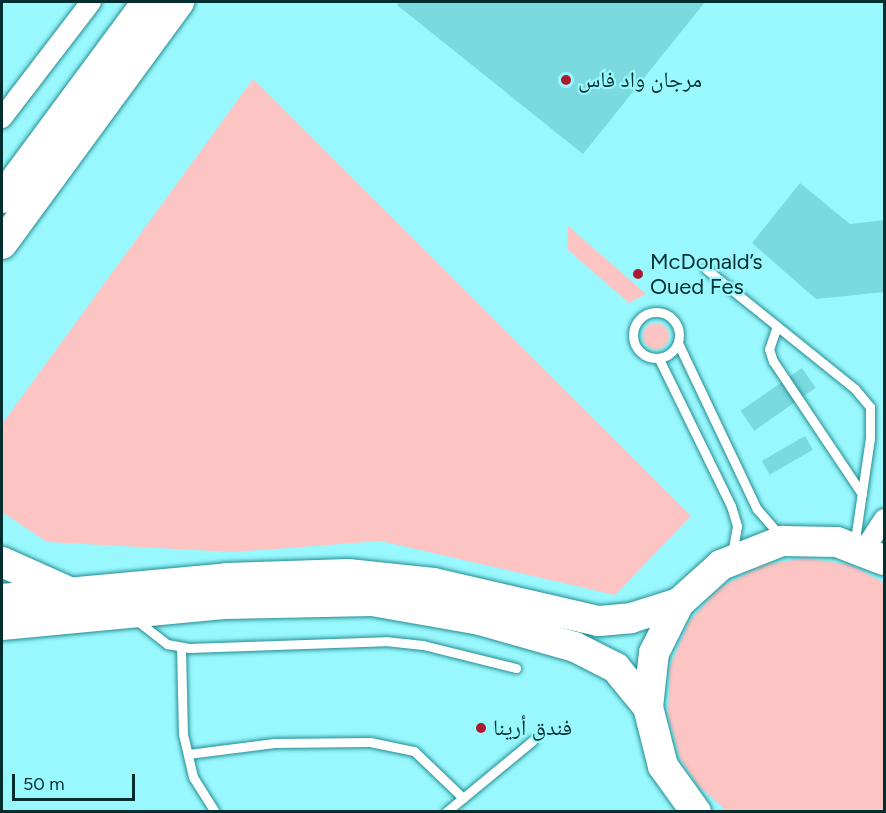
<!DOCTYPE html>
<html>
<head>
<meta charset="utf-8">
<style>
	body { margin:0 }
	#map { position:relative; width:886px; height:813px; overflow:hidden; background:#98f8fd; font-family:Figtree,"Noto Naskh Arabic",sans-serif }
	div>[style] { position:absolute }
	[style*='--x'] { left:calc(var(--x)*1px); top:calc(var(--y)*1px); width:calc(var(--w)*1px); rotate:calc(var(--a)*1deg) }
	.green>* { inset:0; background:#fcc5c4 }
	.round { border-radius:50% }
	.building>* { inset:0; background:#7adadf; transform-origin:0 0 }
	.roads { filter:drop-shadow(0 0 2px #248d93) drop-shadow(0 0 2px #248d93) }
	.service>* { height:9px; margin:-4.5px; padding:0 4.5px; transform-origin:4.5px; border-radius:4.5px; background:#fff }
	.service>.ring { margin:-4.5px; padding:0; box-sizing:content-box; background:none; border:9px solid #fff; border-radius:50% }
	.minor>* { height:20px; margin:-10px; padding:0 10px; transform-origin:10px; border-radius:10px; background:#fff }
	.primary>* { height:30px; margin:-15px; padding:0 15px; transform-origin:15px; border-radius:15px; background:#fff }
	.dots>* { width:16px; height:16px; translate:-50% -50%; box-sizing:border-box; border:3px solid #98f8fd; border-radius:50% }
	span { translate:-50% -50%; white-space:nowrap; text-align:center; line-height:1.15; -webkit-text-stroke:4.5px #98f8fd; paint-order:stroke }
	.poi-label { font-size:22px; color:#022e30 }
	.left { translate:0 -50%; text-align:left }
	.frame { position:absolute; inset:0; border:3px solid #022e30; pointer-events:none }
	.scale { position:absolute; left:12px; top:774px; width:123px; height:27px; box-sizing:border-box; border:3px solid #022e30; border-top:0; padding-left:8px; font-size:18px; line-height:21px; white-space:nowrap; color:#022e30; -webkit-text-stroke:4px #98f8fd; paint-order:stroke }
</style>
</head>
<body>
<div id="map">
	<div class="green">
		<div style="clip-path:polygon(253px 79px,691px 516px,615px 595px,381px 541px,233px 552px,47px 542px,2px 512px,2px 424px)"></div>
		<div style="clip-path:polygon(568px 226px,646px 294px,629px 303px,567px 249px)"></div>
		<div class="round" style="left:643px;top:323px;width:26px;height:26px"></div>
		<div style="clip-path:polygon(805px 558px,851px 565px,884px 583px,884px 811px,726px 811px,697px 784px,680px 758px,668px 715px,670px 666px,690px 620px,721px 587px,763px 565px)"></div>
	</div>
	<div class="building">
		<div style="clip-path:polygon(400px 2px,705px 2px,583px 154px,397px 5px)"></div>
		<div style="clip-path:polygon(800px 183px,850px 224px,884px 220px,884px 292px,816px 299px,752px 243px)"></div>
		<div style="left:802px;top:368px;width:24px;height:75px;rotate:55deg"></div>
		<div style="left:805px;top:436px;width:16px;height:50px;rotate:60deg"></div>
	</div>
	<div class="roads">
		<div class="service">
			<div style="--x:706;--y:269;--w:191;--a:38.8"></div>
			<div style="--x:855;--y:389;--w:23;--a:50"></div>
			<div style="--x:870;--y:407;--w:31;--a:90"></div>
			<div style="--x:870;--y:438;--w:109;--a:98.4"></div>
			<div class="ring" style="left:633px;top:312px;width:37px;height:37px"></div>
			<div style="--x:777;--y:326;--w:24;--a:109"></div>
			<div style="--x:769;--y:349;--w:13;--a:72"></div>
			<div style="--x:773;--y:361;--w:160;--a:56.2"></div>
			<div style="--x:678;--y:343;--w:184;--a:64.6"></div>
			<div style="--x:757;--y:509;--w:35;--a:49"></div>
			<div style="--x:659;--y:359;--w:164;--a:63.9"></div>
			<div style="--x:731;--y:506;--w:21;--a:73"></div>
			<div style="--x:737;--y:526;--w:28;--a:100"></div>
			<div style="--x:135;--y:619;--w:41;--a:38"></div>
			<div style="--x:167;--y:644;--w:22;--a:10"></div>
			<div style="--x:189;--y:648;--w:196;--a:-2"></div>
			<div style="--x:385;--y:641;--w:38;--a:6"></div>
			<div style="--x:423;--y:645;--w:96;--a:13.9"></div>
			<div style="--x:181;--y:647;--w:87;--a:88.7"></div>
			<div style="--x:183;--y:734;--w:44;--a:76.9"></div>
			<div style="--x:193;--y:777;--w:41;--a:57.8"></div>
			<div style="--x:188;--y:754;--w:87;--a:-7.3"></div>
			<div style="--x:274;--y:743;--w:96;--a:-0.6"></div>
			<div style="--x:370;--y:742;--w:45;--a:11.6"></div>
			<div style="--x:414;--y:751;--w:68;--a:43.8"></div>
			<div style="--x:446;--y:812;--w:112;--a:-39.5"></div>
		</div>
		<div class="minor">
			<div style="--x:2;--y:118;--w:146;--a:-52.5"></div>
			<div style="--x:864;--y:550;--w:37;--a:-57"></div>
		</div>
		<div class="primary">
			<div style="--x:2;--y:198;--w:244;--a:-53.5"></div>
			<div style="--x:2;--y:244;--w:300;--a:-53.8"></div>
			<div style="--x:2;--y:562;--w:71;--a:24"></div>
			<div style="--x:2;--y:599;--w:226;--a:-5.3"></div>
			<div style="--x:227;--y:578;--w:121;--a:-1.9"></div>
			<div style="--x:348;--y:574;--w:86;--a:6"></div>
			<div style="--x:434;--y:583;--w:169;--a:13"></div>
			<div style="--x:599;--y:621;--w:32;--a:-5"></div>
			<div style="--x:631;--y:618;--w:50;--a:-17.4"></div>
			<div style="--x:2;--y:625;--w:225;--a:-5.4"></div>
			<div style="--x:226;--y:604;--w:146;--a:-1.2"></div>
			<div style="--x:372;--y:601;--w:110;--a:10"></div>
			<div style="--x:480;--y:620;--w:99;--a:15.9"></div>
			<div style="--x:575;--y:647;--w:46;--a:27.1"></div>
			<div style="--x:616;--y:668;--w:50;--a:50.6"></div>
			<div style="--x:696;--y:812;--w:57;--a:-125.7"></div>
			<div style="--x:663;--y:766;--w:61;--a:-104.3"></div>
			<div style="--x:648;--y:707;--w:54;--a:-83.7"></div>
			<div style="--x:654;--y:653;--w:56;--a:-63.4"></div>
			<div style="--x:679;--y:603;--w:57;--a:-42.1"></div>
			<div style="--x:721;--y:565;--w:66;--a:-21.5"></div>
			<div style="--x:782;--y:541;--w:55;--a:1"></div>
			<div style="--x:837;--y:542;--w:50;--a:21"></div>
		</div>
	</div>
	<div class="dots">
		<div style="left:566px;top:80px;background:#ad1931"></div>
		<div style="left:638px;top:274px;background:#ad1931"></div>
		<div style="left:481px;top:728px;background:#ad1931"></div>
	</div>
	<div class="poi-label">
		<span class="left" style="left:578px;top:80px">مرجان واد فاس</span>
		<span class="left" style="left:650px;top:274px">McDonald’s<br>Oued Fes</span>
		<span class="left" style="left:493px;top:728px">فندق أرينا</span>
	</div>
	<div class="frame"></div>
	<div class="scale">50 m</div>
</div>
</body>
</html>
